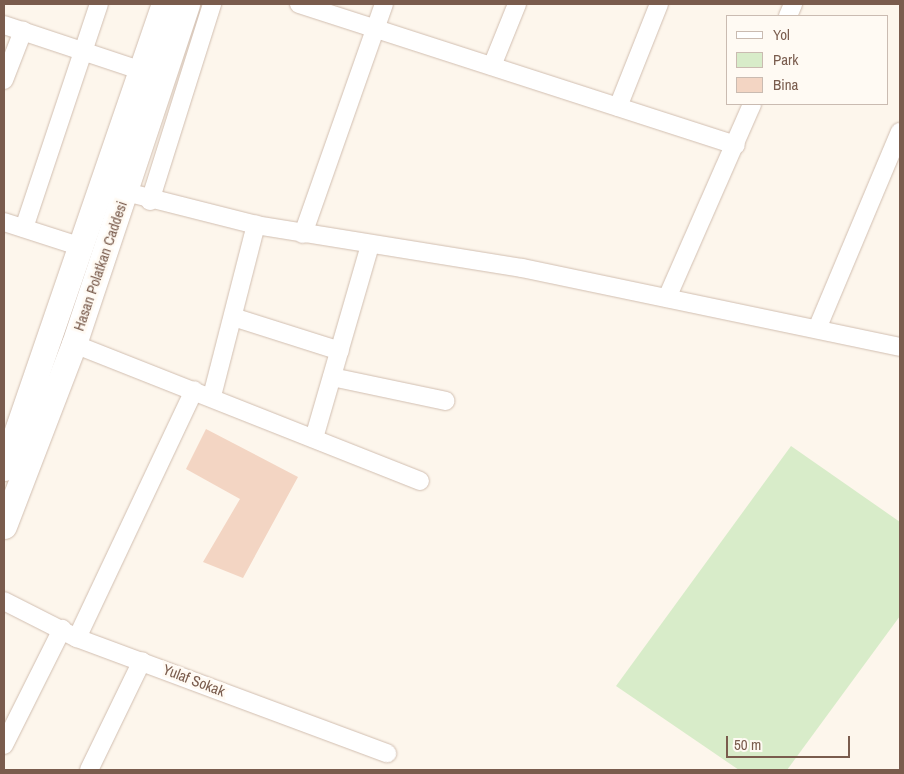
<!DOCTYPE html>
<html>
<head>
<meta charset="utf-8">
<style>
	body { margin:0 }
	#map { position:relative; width:904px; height:774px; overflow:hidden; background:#fdf6ec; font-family:"Archivo Narrow",sans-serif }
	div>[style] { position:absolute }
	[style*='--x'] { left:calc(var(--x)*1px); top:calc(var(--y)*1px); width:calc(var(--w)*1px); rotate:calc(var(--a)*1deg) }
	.green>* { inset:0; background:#d8ecc9 }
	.building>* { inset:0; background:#f3d5c3 }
	.roads { filter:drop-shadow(0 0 1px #d1beb0) drop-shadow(0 0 1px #d1beb0) }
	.minor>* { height:18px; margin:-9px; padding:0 9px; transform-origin:9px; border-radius:9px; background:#fff }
	.secondary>* { height:25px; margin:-12.5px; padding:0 12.5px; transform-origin:12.5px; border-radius:12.5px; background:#fff }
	span { translate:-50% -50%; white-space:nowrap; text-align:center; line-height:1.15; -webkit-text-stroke:5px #fffaf3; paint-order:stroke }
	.street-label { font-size:15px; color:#7a5c4d }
	.frame { position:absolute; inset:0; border:5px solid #7a5c4d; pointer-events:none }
	.legend { position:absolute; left:726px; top:15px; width:162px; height:90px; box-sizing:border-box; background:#fffaf3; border:1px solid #cabbb1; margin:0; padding:6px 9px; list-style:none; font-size:15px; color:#7a5c4d }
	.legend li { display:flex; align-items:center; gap:10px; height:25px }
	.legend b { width:25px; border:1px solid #cabbb1 }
	.scale { position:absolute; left:726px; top:736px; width:124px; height:22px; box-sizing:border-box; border:2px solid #7a5c4d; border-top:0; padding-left:6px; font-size:15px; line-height:18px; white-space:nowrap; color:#7a5c4d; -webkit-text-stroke:4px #fffaf3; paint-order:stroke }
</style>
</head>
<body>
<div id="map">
	<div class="green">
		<div style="clip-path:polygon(791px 446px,900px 522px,900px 616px,787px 770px,739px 770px,616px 686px)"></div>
	</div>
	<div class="building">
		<div style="clip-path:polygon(206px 429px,298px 477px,243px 578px,203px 562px,240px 499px,186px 469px)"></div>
	</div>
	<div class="roads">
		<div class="minor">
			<div style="--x:299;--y:4;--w:459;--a:17.9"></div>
			<div style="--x:788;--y:16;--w:13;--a:-67"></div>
			<div style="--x:4;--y:25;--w:145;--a:18.4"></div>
			<div style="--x:492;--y:66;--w:67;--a:-68"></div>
			<div style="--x:4;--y:80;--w:53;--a:-68.8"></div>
			<div style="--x:618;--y:107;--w:111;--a:-68.3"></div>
			<div style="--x:114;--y:189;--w:146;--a:14.2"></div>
			<div style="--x:256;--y:225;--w:269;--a:9.2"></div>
			<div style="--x:522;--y:268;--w:386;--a:11.8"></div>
			<div style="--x:150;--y:201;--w:207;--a:-72.5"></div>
			<div style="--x:4;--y:222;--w:82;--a:17.8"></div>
			<div style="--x:24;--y:228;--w:236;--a:-71.5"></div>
			<div style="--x:303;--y:234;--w:244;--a:-70.6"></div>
			<div style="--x:667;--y:298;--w:212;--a:-66.3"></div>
			<div style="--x:233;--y:317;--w:112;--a:17.6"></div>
			<div style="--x:817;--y:329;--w:214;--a:-67.2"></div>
			<div style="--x:74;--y:344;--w:372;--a:21.6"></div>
			<div style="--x:332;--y:377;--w:116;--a:11.9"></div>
			<div style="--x:212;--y:396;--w:177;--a:-75.6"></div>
			<div style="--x:314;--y:438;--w:201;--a:-73.8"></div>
			<div style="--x:4;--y:601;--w:82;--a:26.9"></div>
			<div style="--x:77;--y:638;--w:331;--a:20.4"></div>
			<div style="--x:77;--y:638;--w:274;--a:-64.7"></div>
			<div style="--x:4;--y:745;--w:130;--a:-63.4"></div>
			<div style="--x:89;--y:770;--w:121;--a:-64.1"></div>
		</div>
		<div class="secondary">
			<div style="--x:4;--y:468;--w:491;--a:-71"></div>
			<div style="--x:4;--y:526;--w:195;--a:-69"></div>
			<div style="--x:74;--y:344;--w:358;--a:-71.6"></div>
		</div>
	</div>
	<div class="street-label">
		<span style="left:100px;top:266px;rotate:-71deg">Hasan Polatkan Caddesi</span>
		<span style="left:194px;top:680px;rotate:21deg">Yulaf Sokak</span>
	</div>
	<div class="frame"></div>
	<ul class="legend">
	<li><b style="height:6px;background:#fff"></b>Yol</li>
	<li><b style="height:14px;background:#d8ecc9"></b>Park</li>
	<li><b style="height:14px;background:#f3d5c3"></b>Bina</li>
	</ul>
	<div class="scale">50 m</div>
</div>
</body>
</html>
